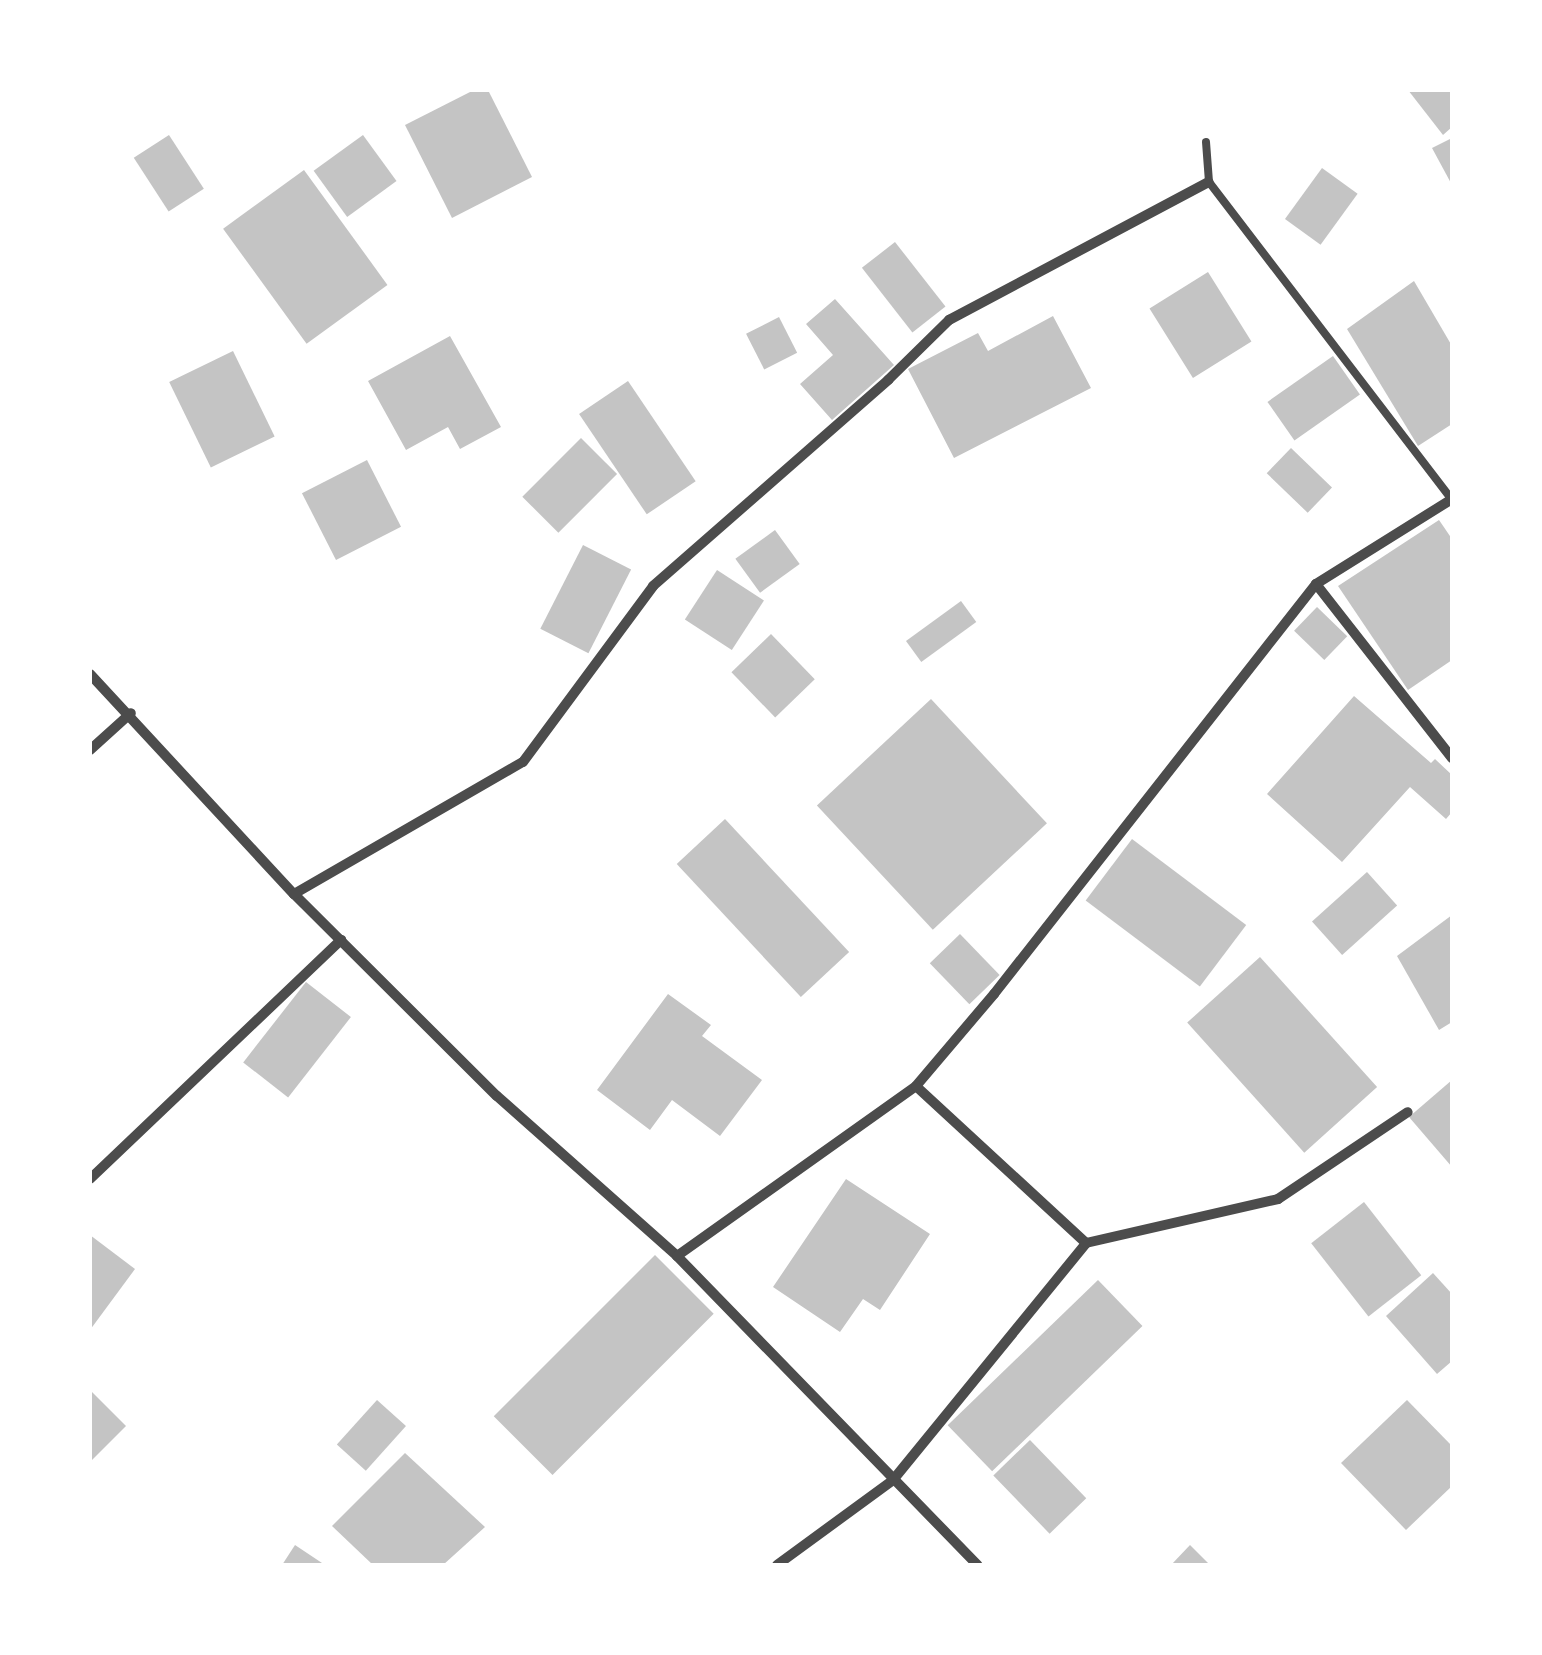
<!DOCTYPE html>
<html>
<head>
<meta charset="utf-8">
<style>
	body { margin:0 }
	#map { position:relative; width:1542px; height:1655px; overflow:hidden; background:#fff; font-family:Lato,sans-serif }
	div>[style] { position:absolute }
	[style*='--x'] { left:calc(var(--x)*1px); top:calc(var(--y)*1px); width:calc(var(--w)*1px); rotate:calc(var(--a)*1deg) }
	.building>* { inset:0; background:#c4c4c4; transform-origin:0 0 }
	.service>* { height:8px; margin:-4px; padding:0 4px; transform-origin:4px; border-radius:4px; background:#4c4c4c }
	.minor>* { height:10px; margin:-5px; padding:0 5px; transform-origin:5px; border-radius:5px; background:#4c4c4c }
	span { translate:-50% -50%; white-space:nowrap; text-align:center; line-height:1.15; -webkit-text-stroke:8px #fff; paint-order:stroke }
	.frame { position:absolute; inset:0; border:92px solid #fff; pointer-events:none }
</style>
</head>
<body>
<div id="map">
	<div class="building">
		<div style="clip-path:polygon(474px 90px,488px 90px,532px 177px,452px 218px,405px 125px)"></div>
		<div style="clip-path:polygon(1408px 90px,1452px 90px,1452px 127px,1443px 135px)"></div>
		<div style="left:169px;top:135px;width:64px;height:42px;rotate:57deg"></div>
		<div style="left:363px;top:135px;width:57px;height:61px;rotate:54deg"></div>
		<div style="clip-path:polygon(1452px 138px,1452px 185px,1432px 148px)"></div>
		<div style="left:1322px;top:168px;width:44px;height:63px;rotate:36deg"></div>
		<div style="left:304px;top:170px;width:142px;height:100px;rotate:54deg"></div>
		<div style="left:895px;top:242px;width:82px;height:42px;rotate:52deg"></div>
		<div style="left:1208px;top:272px;width:82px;height:69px;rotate:58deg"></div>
		<div style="clip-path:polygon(1414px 281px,1452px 346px,1452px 424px,1418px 446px,1347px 329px)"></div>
		<div style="clip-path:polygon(835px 299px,894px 365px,832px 420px,800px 384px,833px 355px,806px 324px)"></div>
		<div style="clip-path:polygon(1053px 316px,1091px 388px,954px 458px,908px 369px,978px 333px,988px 351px)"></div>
		<div style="left:779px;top:317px;width:40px;height:37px;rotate:63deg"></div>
		<div style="clip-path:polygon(450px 336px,501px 427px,460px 449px,448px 427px,406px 450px,368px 381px)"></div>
		<div style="left:233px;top:351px;width:95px;height:71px;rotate:64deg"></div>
		<div style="left:1333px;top:356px;width:47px;height:80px;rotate:55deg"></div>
		<div style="left:628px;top:381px;width:121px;height:59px;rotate:56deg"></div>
		<div style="left:581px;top:438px;width:51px;height:83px;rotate:45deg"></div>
		<div style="left:1291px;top:448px;width:57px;height:35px;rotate:44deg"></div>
		<div style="left:367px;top:460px;width:75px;height:73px;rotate:63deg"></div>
		<div style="clip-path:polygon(1439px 520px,1452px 539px,1452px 660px,1408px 690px,1338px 586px)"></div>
		<div style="left:775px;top:530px;width:42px;height:49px;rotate:54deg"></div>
		<div style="left:583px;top:545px;width:54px;height:94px;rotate:27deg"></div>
		<div style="left:717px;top:570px;width:56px;height:59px;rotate:33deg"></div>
		<div style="left:961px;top:601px;width:26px;height:68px;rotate:54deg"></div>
		<div style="left:1317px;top:607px;width:42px;height:33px;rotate:44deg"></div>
		<div style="left:771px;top:634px;width:63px;height:55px;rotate:46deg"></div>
		<div style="clip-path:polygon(1354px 696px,1431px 763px,1435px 759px,1452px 775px,1452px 812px,1446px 819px,1410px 787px,1342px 862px,1267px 794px)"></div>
		<div style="left:931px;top:699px;width:170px;height:156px;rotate:47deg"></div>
		<div style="left:725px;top:819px;width:182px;height:66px;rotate:47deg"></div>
		<div style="left:1132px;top:839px;width:143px;height:77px;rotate:37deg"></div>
		<div style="left:1367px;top:872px;width:45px;height:74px;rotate:48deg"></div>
		<div style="clip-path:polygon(1452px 915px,1452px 1022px,1439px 1030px,1397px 956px)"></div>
		<div style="left:960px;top:934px;width:57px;height:42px;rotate:46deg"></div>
		<div style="left:1260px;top:957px;width:175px;height:98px;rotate:48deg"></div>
		<div style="left:306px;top:982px;width:57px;height:102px;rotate:38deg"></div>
		<div style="clip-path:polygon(668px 994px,711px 1025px,702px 1036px,762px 1080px,720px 1136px,672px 1100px,650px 1130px,597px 1090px)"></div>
		<div style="clip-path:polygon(1452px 1080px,1452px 1167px,1409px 1117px)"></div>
		<div style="clip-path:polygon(846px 1179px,930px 1234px,880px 1310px,863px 1299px,840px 1332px,773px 1287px)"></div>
		<div style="left:1364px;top:1202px;width:93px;height:67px;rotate:52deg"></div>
		<div style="clip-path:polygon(90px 1235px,135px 1269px,90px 1330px)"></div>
		<div style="left:655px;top:1255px;width:83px;height:228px;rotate:45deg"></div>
		<div style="clip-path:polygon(1433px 1273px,1452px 1294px,1452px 1361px,1437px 1374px,1386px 1316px)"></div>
		<div style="left:1098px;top:1280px;width:64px;height:209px;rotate:46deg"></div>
		<div style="clip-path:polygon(90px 1390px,126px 1426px,90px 1462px)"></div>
		<div style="left:377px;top:1400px;width:39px;height:60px;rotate:42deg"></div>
		<div style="clip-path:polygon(1407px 1400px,1452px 1446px,1452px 1486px,1406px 1530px,1341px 1463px)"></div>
		<div style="left:1030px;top:1440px;width:81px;height:51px;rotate:46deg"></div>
		<div style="clip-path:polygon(405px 1453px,485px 1527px,443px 1565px,373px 1565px,332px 1526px)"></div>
		<div style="clip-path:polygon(295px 1545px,325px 1565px,282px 1565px)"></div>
		<div style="clip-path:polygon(1190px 1545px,1210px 1565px,1171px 1565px)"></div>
	</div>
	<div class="service">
		<div style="--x:1206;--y:142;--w:40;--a:85.7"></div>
		<div style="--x:1209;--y:182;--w:400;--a:52.6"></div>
	</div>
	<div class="minor">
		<div style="--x:1316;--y:584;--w:221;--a:52"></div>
		<div style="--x:90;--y:674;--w:300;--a:47.2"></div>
		<div style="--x:294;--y:894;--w:286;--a:44.9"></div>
		<div style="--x:497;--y:1096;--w:241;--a:41.6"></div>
		<div style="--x:677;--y:1256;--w:431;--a:45.8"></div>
		<div style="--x:90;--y:750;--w:55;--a:-42.1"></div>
		<div style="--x:294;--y:894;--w:264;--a:-30"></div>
		<div style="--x:523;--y:762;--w:219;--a:-53.5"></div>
		<div style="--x:653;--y:586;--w:313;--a:-41.2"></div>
		<div style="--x:888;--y:380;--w:86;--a:-44.5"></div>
		<div style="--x:949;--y:320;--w:294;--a:-28"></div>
		<div style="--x:90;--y:1179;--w:347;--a:-43.6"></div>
		<div style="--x:1086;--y:1243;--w:197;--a:-12.9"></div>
		<div style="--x:1278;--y:1199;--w:156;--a:-33.8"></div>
		<div style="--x:677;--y:1256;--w:293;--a:-35.4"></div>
		<div style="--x:916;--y:1086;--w:121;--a:-49.7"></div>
		<div style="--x:994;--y:994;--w:521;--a:-51.86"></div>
		<div style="--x:1316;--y:584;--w:160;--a:-32"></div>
		<div style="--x:777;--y:1565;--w:144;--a:-36.2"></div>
		<div style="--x:893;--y:1480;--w:306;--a:-50.8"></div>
		<div style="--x:1086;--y:1243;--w:231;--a:-137.3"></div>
	</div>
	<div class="frame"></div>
</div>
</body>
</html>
